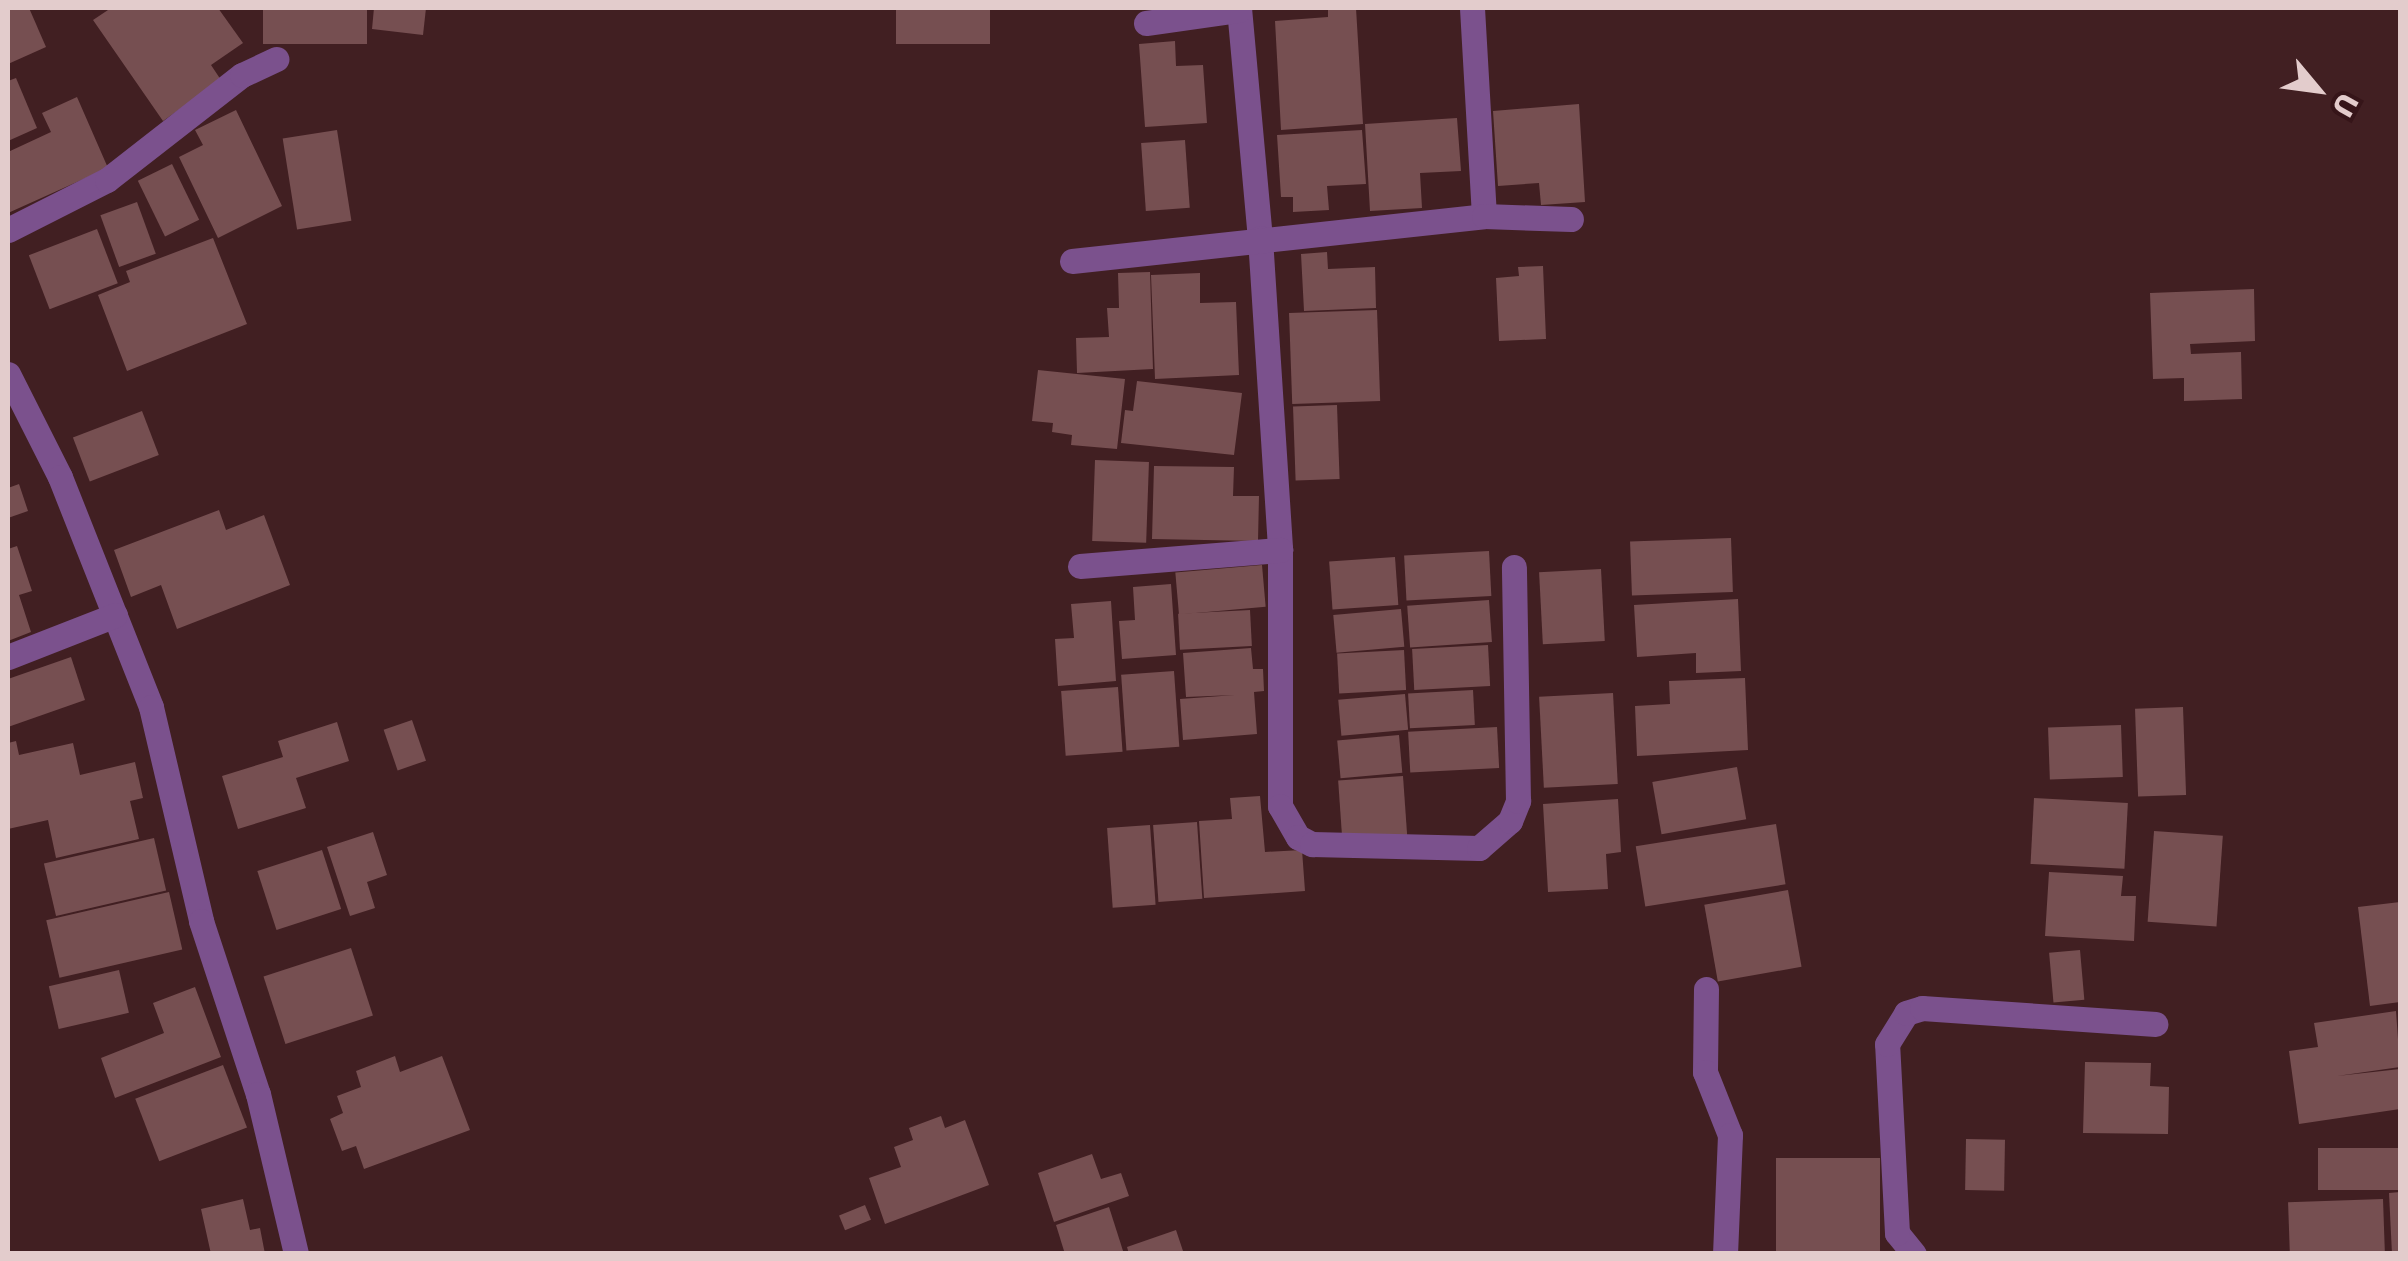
<!DOCTYPE html>
<html>
<head>
<meta charset="utf-8">
<style>
	body { margin:0 }
	#map { position:relative; width:2408px; height:1261px; overflow:hidden; background:#411f22; font-family:"DejaVu Sans",sans-serif }
	div>[style] { position:absolute }
	[style*='--x'] { left:calc(var(--x)*1px); top:calc(var(--y)*1px); width:calc(var(--w)*1px); rotate:calc(var(--a)*1deg) }
	.building>* { inset:0; background:#764f51; transform-origin:0 0 }
	.street>* { height:25px; margin:-12.5px; padding:0 12.5px; transform-origin:12.5px; border-radius:12.5px; background:#7b518d }
	span { translate:-50% -50%; white-space:nowrap; text-align:center; line-height:1.15; -webkit-text-stroke:10px #361519; paint-order:stroke }
	.frame { position:absolute; inset:0; border:10px solid #e3cccc; pointer-events:none }
	.north { position:absolute; left:2268px; top:40px; width:100px; height:100px; -webkit-text-stroke:8px #361519; paint-order:stroke; rotate:119deg; font-size:28px; font-weight:700; line-height:40px; text-align:center; color:#e3cccc }
	.north::after { content:''; display:block; margin:auto; width:35px; height:45px; background:#e3cccc; clip-path:polygon(50% 0,100% 100%,50% 72%,0 100%) }
</style>
</head>
<body>
<div id="map">
	<div class="building">
		<div style="clip-path:polygon(8px 8px,29px 8px,46px 47px,8px 64px)"></div>
		<div style="clip-path:polygon(111px 8px,218px 8px,243px 43px,211px 65px,221px 80px,163px 121px,93px 20px)"></div>
		<div style="left:263px;top:8px;width:104px;height:36px"></div>
		<div style="clip-path:polygon(374px 8px,426px 8px,423px 35px,372px 29px)"></div>
		<div style="left:896px;top:8px;width:94px;height:36px"></div>
		<div style="clip-path:polygon(1328px 8px,1356px 8px,1363px 124px,1281px 130px,1275px 21px,1328px 17px)"></div>
		<div style="clip-path:polygon(1175px 41px,1176px 66px,1203px 65px,1207px 123px,1145px 127px,1139px 44px)"></div>
		<div style="clip-path:polygon(16px 78px,37px 128px,8px 141px,8px 81px)"></div>
		<div style="clip-path:polygon(77px 97px,108px 168px,8px 213px,8px 152px,51px 132px,42px 113px)"></div>
		<div style="clip-path:polygon(1579px 104px,1585px 202px,1541px 205px,1539px 183px,1498px 186px,1493px 111px)"></div>
		<div style="clip-path:polygon(236px 110px,282px 206px,218px 238px,179px 157px,203px 145px,195px 130px)"></div>
		<div style="clip-path:polygon(1457px 118px,1461px 171px,1420px 173px,1422px 208px,1370px 211px,1365px 124px)"></div>
		<div style="left:337px;top:130px;width:92px;height:55px;rotate:81deg"></div>
		<div style="clip-path:polygon(1362px 130px,1366px 184px,1327px 186px,1329px 210px,1293px 212px,1293px 197px,1281px 197px,1277px 135px)"></div>
		<div style="left:1185px;top:140px;width:68px;height:44px;rotate:86deg"></div>
		<div style="left:172px;top:164px;width:62px;height:38px;rotate:64deg"></div>
		<div style="left:137px;top:202px;width:55px;height:39px;rotate:70deg"></div>
		<div style="left:97px;top:229px;width:58px;height:73px;rotate:69deg"></div>
		<div style="clip-path:polygon(213px 238px,247px 324px,127px 371px,98px 295px,130px 282px,126px 271px)"></div>
		<div style="clip-path:polygon(1327px 252px,1328px 269px,1375px 267px,1376px 308px,1304px 311px,1301px 254px)"></div>
		<div style="clip-path:polygon(1543px 266px,1546px 339px,1499px 341px,1496px 278px,1519px 276px,1518px 267px)"></div>
		<div style="clip-path:polygon(1150px 272px,1153px 369px,1077px 373px,1076px 338px,1109px 337px,1107px 308px,1119px 308px,1118px 273px)"></div>
		<div style="clip-path:polygon(1200px 273px,1200px 303px,1236px 302px,1239px 375px,1155px 379px,1151px 275px)"></div>
		<div style="clip-path:polygon(2254px 289px,2255px 341px,2190px 344px,2191px 354px,2241px 352px,2242px 399px,2184px 401px,2184px 378px,2153px 379px,2150px 293px)"></div>
		<div style="left:1377px;top:310px;width:91px;height:88px;rotate:88deg"></div>
		<div style="clip-path:polygon(1038px 370px,1125px 379px,1117px 449px,1071px 445px,1072px 435px,1052px 432px,1053px 423px,1032px 421px)"></div>
		<div style="clip-path:polygon(1137px 381px,1242px 393px,1234px 455px,1121px 443px,1125px 410px,1133px 411px)"></div>
		<div style="left:1337px;top:405px;width:74px;height:44px;rotate:88deg"></div>
		<div style="left:142px;top:411px;width:47px;height:74px;rotate:69deg"></div>
		<div style="left:1095px;top:460px;width:54px;height:81px;rotate:2deg"></div>
		<div style="clip-path:polygon(1154px 466px,1234px 467px,1233px 496px,1259px 496px,1258px 541px,1152px 539px)"></div>
		<div style="clip-path:polygon(19px 484px,28px 511px,8px 518px,8px 488px)"></div>
		<div style="clip-path:polygon(219px 510px,226px 530px,264px 515px,290px 585px,177px 629px,161px 585px,131px 597px,114px 550px)"></div>
		<div style="left:1731px;top:538px;width:54px;height:101px;rotate:88deg"></div>
		<div style="clip-path:polygon(17px 546px,32px 591px,19px 595px,31px 632px,8px 641px,8px 549px)"></div>
		<div style="left:1489px;top:551px;width:45px;height:85px;rotate:87deg"></div>
		<div style="left:1395px;top:557px;width:48px;height:66px;rotate:86deg"></div>
		<div style="left:1262px;top:565px;width:42px;height:87px;rotate:85deg"></div>
		<div style="left:1601px;top:569px;width:72px;height:62px;rotate:87deg"></div>
		<div style="clip-path:polygon(1171px 584px,1176px 655px,1122px 659px,1119px 621px,1135px 620px,1133px 587px)"></div>
		<div style="clip-path:polygon(1738px 599px,1741px 671px,1696px 673px,1696px 653px,1637px 657px,1634px 605px)"></div>
		<div style="left:1489px;top:600px;width:42px;height:82px;rotate:86deg"></div>
		<div style="clip-path:polygon(1111px 601px,1116px 681px,1058px 686px,1055px 639px,1074px 638px,1071px 604px)"></div>
		<div style="left:1401px;top:609px;width:38px;height:68px;rotate:85deg"></div>
		<div style="left:1250px;top:610px;width:36px;height:72px;rotate:87deg"></div>
		<div style="left:1488px;top:645px;width:41px;height:76px;rotate:87deg"></div>
		<div style="clip-path:polygon(1251px 648px,1253px 669px,1263px 669px,1264px 691px,1254px 692px,1257px 734px,1183px 740px,1180px 699px,1235px 695px,1186px 697px,1183px 653px)"></div>
		<div style="left:1404px;top:650px;width:40px;height:67px;rotate:87deg"></div>
		<div style="clip-path:polygon(71px 657px,85px 700px,8px 727px,8px 679px)"></div>
		<div style="left:1174px;top:671px;width:76px;height:53px;rotate:86deg"></div>
		<div style="clip-path:polygon(1745px 678px,1748px 750px,1637px 756px,1635px 706px,1670px 704px,1669px 681px)"></div>
		<div style="left:1118px;top:687px;width:65px;height:57px;rotate:86deg"></div>
		<div style="left:1473px;top:690px;width:35px;height:65px;rotate:87deg"></div>
		<div style="left:1613px;top:693px;width:91px;height:74px;rotate:87deg"></div>
		<div style="left:1405px;top:694px;width:36px;height:67px;rotate:85deg"></div>
		<div style="left:2183px;top:707px;width:88px;height:48px;rotate:88deg"></div>
		<div style="left:412px;top:720px;width:43px;height:30px;rotate:71deg"></div>
		<div style="clip-path:polygon(337px 722px,349px 761px,296px 778px,306px 808px,238px 829px,222px 776px,283px 757px,278px 741px)"></div>
		<div style="left:2121px;top:725px;width:52px;height:73px;rotate:88deg"></div>
		<div style="left:1497px;top:727px;width:41px;height:89px;rotate:87deg"></div>
		<div style="left:1399px;top:735px;width:38px;height:62px;rotate:85deg"></div>
		<div style="clip-path:polygon(16px 741px,19px 755px,73px 743px,80px 775px,135px 762px,143px 798px,130px 801px,139px 839px,56px 858px,48px 820px,8px 829px,8px 743px)"></div>
		<div style="left:1737px;top:767px;width:53px;height:86px;rotate:80deg"></div>
		<div style="left:1403px;top:776px;width:61px;height:65px;rotate:86deg"></div>
		<div style="clip-path:polygon(1260px 796px,1265px 852px,1302px 850px,1305px 891px,1204px 898px,1199px 821px,1232px 819px,1230px 798px)"></div>
		<div style="left:2034px;top:798px;width:94px;height:66px;rotate:3deg"></div>
		<div style="clip-path:polygon(1618px 799px,1621px 852px,1606px 854px,1608px 889px,1548px 892px,1543px 804px)"></div>
		<div style="left:1197px;top:822px;width:77px;height:44px;rotate:86deg"></div>
		<div style="left:1776px;top:824px;width:61px;height:142px;rotate:81deg"></div>
		<div style="left:1150px;top:825px;width:80px;height:43px;rotate:86deg"></div>
		<div style="left:2154px;top:831px;width:69px;height:91px;rotate:4deg"></div>
		<div style="clip-path:polygon(373px 832px,387px 875px,367px 882px,375px 908px,350px 916px,327px 847px)"></div>
		<div style="left:154px;top:838px;width:54px;height:113px;rotate:77deg"></div>
		<div style="left:322px;top:850px;width:62px;height:68px;rotate:72deg"></div>
		<div style="clip-path:polygon(2049px 872px,2123px 876px,2121px 896px,2136px 896px,2134px 941px,2045px 936px)"></div>
		<div style="left:1788px;top:890px;width:78px;height:85px;rotate:80deg"></div>
		<div style="left:169px;top:892px;width:59px;height:126px;rotate:77deg"></div>
		<div style="clip-path:polygon(2400px 902px,2400px 1002px,2370px 1006px,2358px 907px)"></div>
		<div style="left:351px;top:948px;width:71px;height:92px;rotate:72deg"></div>
		<div style="left:2080px;top:950px;width:50px;height:31px;rotate:85deg"></div>
		<div style="left:119px;top:970px;width:44px;height:72px;rotate:77deg"></div>
		<div style="clip-path:polygon(195px 987px,221px 1057px,115px 1098px,101px 1058px,164px 1033px,153px 1003px)"></div>
		<div style="clip-path:polygon(2396px 1011px,2400px 1067px,2337px 1076px,2400px 1069px,2400px 1109px,2299px 1124px,2289px 1051px,2318px 1047px,2314px 1023px)"></div>
		<div style="clip-path:polygon(395px 1056px,400px 1072px,442px 1056px,470px 1130px,364px 1169px,356px 1146px,342px 1151px,330px 1119px,343px 1113px,337px 1096px,361px 1087px,356px 1071px)"></div>
		<div style="clip-path:polygon(2085px 1062px,2151px 1063px,2150px 1086px,2169px 1087px,2168px 1134px,2083px 1133px)"></div>
		<div style="left:223px;top:1065px;width:67px;height:94px;rotate:69deg"></div>
		<div style="clip-path:polygon(941px 1116px,945px 1128px,965px 1120px,989px 1185px,885px 1224px,869px 1178px,901px 1167px,894px 1147px,913px 1140px,909px 1128px)"></div>
		<div style="left:1966px;top:1139px;width:39px;height:51px;rotate:1deg"></div>
		<div style="left:2400px;top:1148px;width:42px;height:82px;rotate:90deg"></div>
		<div style="clip-path:polygon(1092px 1154px,1101px 1179px,1121px 1173px,1129px 1196px,1054px 1222px,1038px 1173px)"></div>
		<div style="left:1880px;top:1158px;width:93px;height:104px;rotate:90deg"></div>
		<div style="clip-path:polygon(2400px 1192px,2400px 1254px,2392px 1254px,2389px 1193px)"></div>
		<div style="clip-path:polygon(243px 1199px,250px 1230px,260px 1228px,265px 1254px,211px 1254px,201px 1209px)"></div>
		<div style="left:2383px;top:1199px;width:55px;height:95px;rotate:88deg"></div>
		<div style="left:865px;top:1205px;width:16px;height:28px;rotate:68deg"></div>
		<div style="clip-path:polygon(1109px 1207px,1124px 1254px,1065px 1254px,1056px 1225px)"></div>
		<div style="clip-path:polygon(1176px 1230px,1184px 1254px,1129px 1254px,1127px 1247px)"></div>
	</div>
	<div class="street">
		<div style="--x:1239;--y:8;--w:231;--a:84.8"></div>
		<div style="--x:1260;--y:238;--w:313;--a:86.3"></div>
		<div style="--x:1280;--y:550;--w:256;--a:90"></div>
		<div style="--x:1280;--y:806;--w:36;--a:60"></div>
		<div style="--x:1298;--y:837;--w:16;--a:27"></div>
		<div style="--x:1312;--y:844;--w:167;--a:1.4"></div>
		<div style="--x:1479;--y:848;--w:41;--a:-41.1"></div>
		<div style="--x:1510;--y:821;--w:22;--a:-68"></div>
		<div style="--x:1518;--y:801;--w:234;--a:-91"></div>
		<div style="--x:1472;--y:8;--w:208;--a:86.7"></div>
		<div style="--x:1146;--y:23;--w:94;--a:-8"></div>
		<div style="--x:8;--y:230;--w:111;--a:-26.8"></div>
		<div style="--x:107;--y:180;--w:171;--a:-37.9"></div>
		<div style="--x:242;--y:75;--w:38;--a:-25"></div>
		<div style="--x:1072;--y:261;--w:414;--a:-6.2"></div>
		<div style="--x:1484;--y:216;--w:87;--a:2"></div>
		<div style="--x:8;--y:374;--w:115;--a:63.2"></div>
		<div style="--x:60;--y:477;--w:247;--a:68.4"></div>
		<div style="--x:151;--y:707;--w:220;--a:76.8"></div>
		<div style="--x:201;--y:921;--w:182;--a:71.8"></div>
		<div style="--x:258;--y:1094;--w:164;--a:76.6"></div>
		<div style="--x:1080;--y:566;--w:201;--a:-4.6"></div>
		<div style="--x:8;--y:657;--w:115;--a:-21.4"></div>
		<div style="--x:1706;--y:989;--w:83;--a:90.7"></div>
		<div style="--x:1705;--y:1072;--w:68;--a:68.4"></div>
		<div style="--x:1730;--y:1135;--w:119;--a:92.4"></div>
		<div style="--x:1914;--y:1254;--w:27;--a:-129"></div>
		<div style="--x:1897;--y:1233;--w:189;--a:-93"></div>
		<div style="--x:1887;--y:1044;--w:36;--a:-58"></div>
		<div style="--x:1906;--y:1013;--w:17;--a:-17"></div>
		<div style="--x:1922;--y:1008;--w:234;--a:3.9"></div>
	</div>
	<div class="frame"></div>
	<div class="north">U</div>
</div>
</body>
</html>
